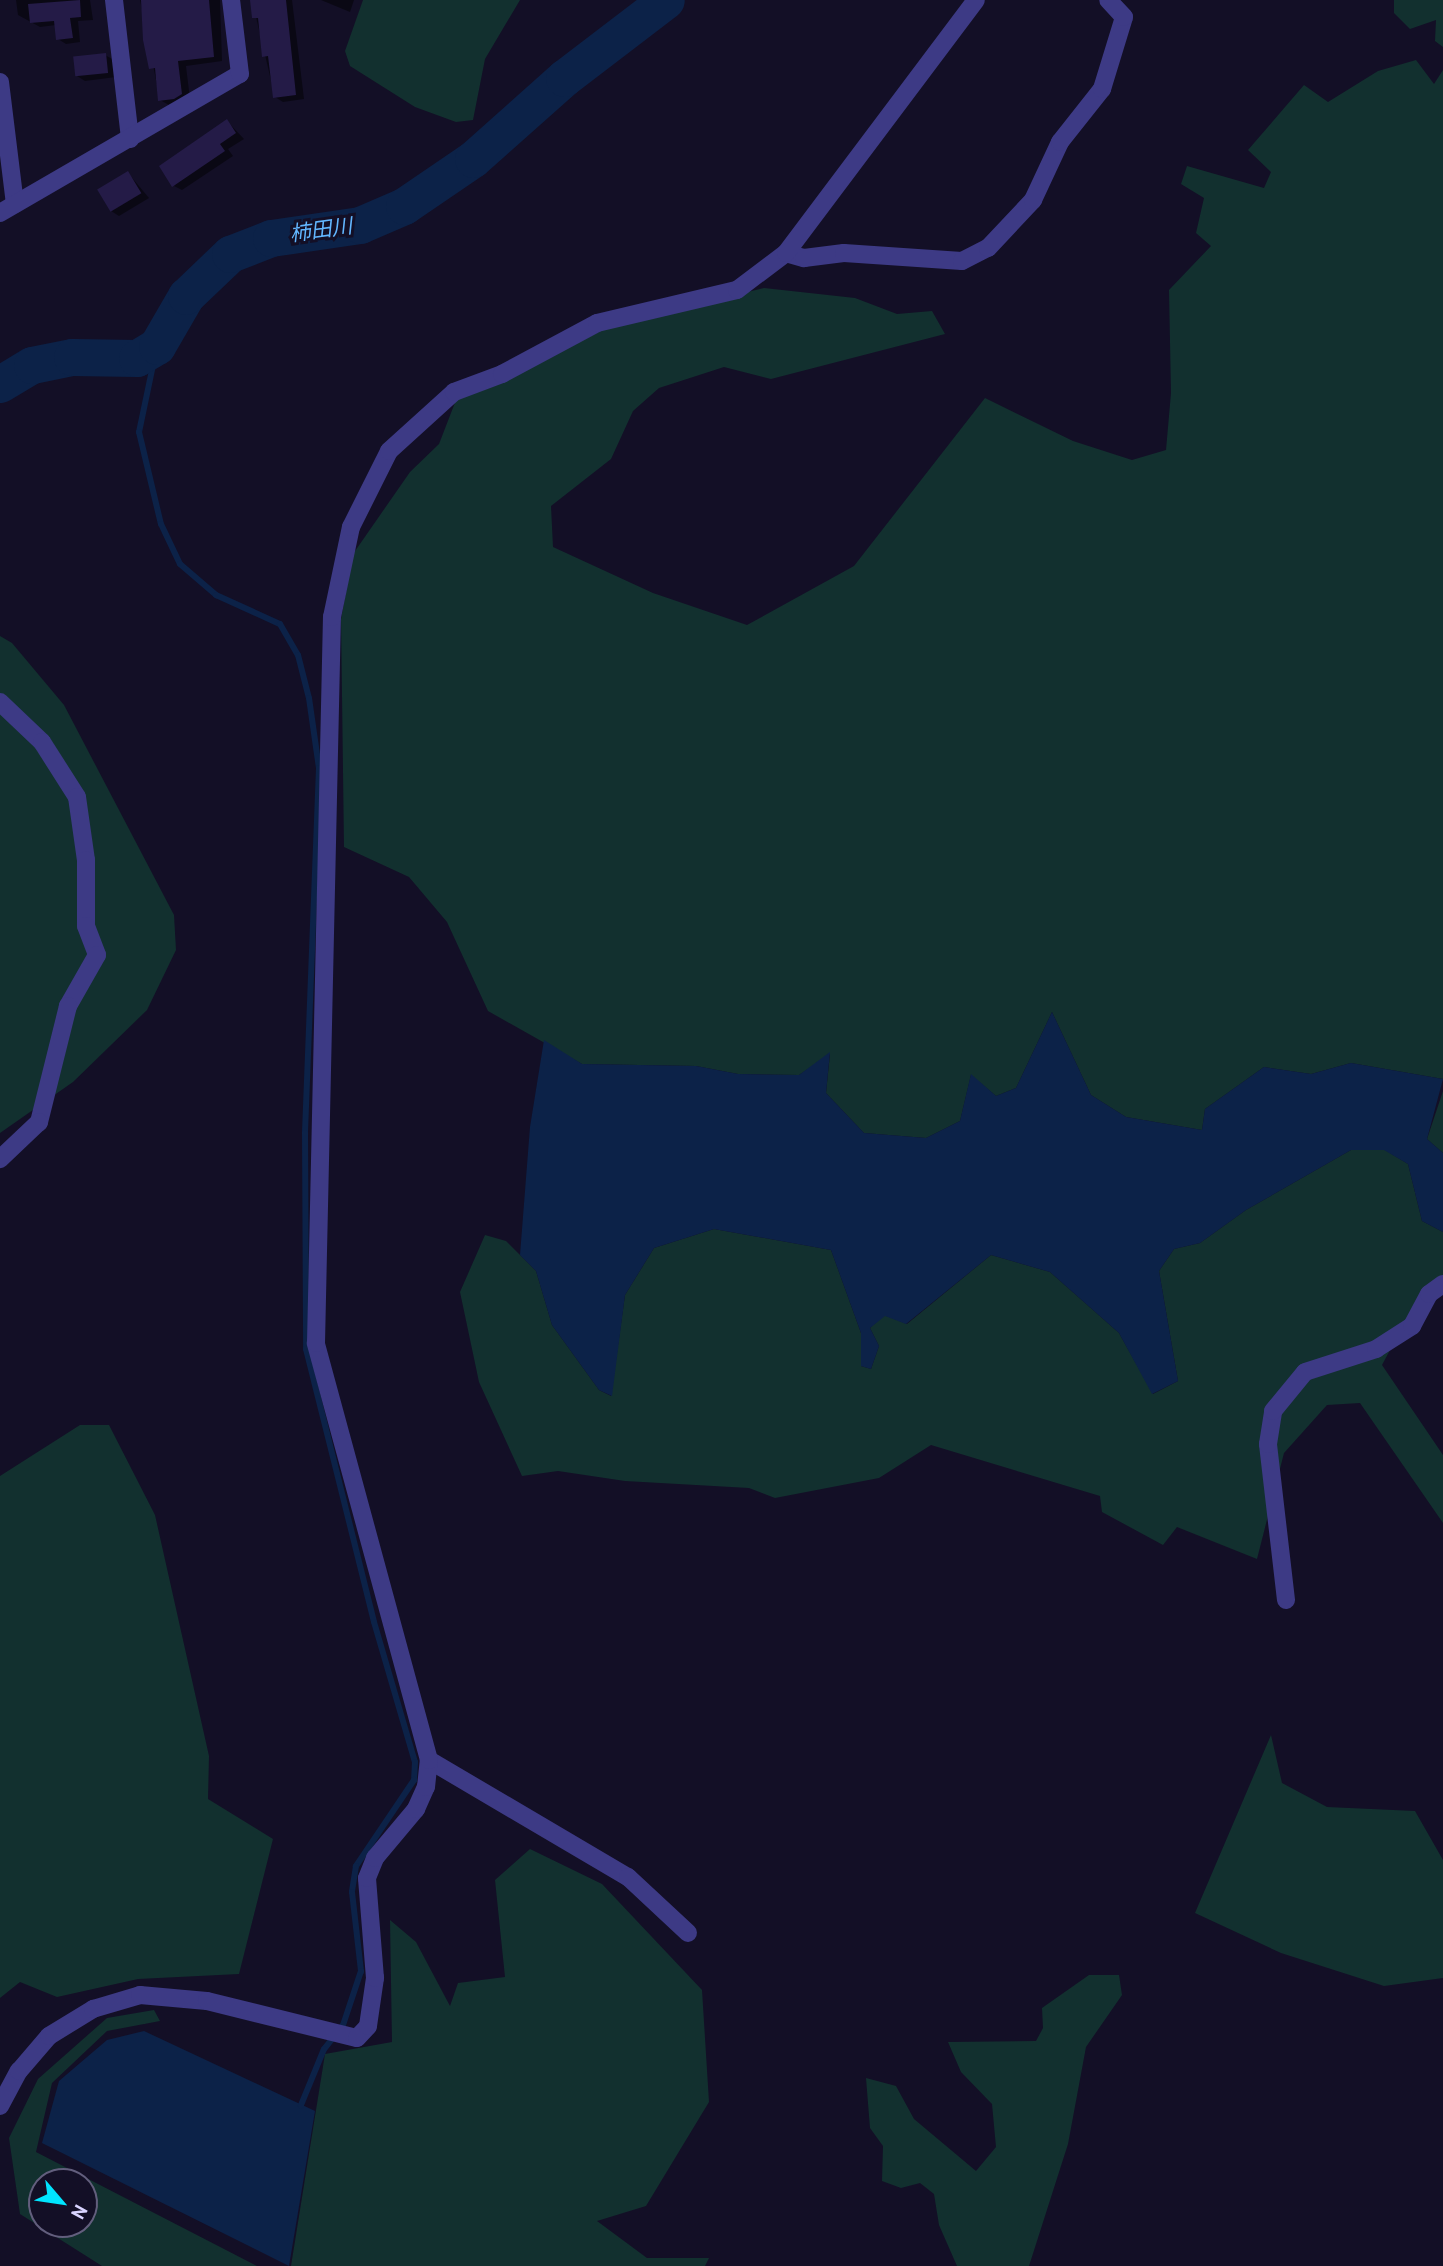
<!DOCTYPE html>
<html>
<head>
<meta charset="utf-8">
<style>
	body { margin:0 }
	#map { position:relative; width:1443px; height:2266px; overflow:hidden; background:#130f26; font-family:"PT Sans","Noto Sans JP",sans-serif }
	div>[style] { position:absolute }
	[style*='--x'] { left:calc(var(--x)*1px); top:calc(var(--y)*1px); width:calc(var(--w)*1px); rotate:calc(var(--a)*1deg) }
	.green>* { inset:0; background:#12302f }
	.water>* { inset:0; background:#0c2248 }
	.shadow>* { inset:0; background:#0007 }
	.stream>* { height:6px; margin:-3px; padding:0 3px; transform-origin:3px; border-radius:3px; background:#0c2248 }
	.river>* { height:37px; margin:-18.5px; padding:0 18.5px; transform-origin:18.5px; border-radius:18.5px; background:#0c2248 }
	.building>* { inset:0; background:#241b47; transform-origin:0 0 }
	.minor>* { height:18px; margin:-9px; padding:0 9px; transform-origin:9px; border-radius:9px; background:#3d3a85 }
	span { translate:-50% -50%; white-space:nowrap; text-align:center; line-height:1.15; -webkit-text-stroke:6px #130f26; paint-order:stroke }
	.water-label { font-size:21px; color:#62b6ff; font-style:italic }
	.north { position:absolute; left:28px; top:2168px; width:70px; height:70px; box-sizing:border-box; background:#130f26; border:2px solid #625e7d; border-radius:50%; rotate:119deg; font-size:19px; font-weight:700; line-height:28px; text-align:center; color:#d9d4ff }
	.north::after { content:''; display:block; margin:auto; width:24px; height:32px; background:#00e5ff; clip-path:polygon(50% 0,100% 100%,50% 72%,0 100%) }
</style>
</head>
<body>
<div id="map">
	<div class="green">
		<div style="clip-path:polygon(363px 0,520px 0,485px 59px,473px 120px,456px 122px,415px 107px,350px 66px,345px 51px)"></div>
		<div style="clip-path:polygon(1394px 0,1443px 0,1443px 47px,1435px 41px,1436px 20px,1410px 29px,1394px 13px)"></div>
		<div style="clip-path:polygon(1416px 60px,1434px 84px,1443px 70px,1443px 1079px,1351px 1063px,1311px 1074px,1264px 1067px,1205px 1109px,1202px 1130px,1126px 1117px,1091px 1095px,1052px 1012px,1016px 1088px,996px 1096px,971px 1075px,960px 1121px,926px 1138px,864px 1133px,826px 1093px,830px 1054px,799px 1075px,738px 1074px,696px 1066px,582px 1064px,488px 1011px,447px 922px,409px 877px,344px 847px,341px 619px,353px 554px,410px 472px,439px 444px,456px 400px,616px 324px,764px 288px,855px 298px,897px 314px,932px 311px,945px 334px,771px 379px,724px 367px,659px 388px,633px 411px,611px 459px,551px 506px,553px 547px,653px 593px,747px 625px,854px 566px,985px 398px,1073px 441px,1132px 460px,1166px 450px,1171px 393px,1169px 290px,1211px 246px,1196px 233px,1204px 198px,1181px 184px,1187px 166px,1264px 188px,1271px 172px,1248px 150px,1304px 85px,1328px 102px,1378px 71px)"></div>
		<div style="clip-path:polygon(0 636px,12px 643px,64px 705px,174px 915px,176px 950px,147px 1010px,73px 1082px,0 1133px)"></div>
		<div style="clip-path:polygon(1443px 1091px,1443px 1153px,1427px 1139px)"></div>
		<div style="clip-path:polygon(1351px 1150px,1385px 1150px,1408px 1164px,1422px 1221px,1443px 1232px,1443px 1276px,1418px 1298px,1382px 1365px,1443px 1455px,1443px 1523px,1360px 1403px,1327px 1405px,1284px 1453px,1257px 1559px,1177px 1527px,1163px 1545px,1102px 1512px,1100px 1496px,931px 1445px,879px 1478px,775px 1498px,749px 1488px,625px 1481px,558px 1471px,522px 1476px,479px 1382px,460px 1292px,485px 1235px,506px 1241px,536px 1271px,552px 1325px,599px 1390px,611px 1396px,625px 1295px,654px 1248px,714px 1229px,831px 1250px,861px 1333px,861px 1366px,871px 1369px,879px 1346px,870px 1328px,884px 1315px,907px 1324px,991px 1255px,1050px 1272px,1119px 1333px,1153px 1394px,1178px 1381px,1159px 1271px,1174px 1249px,1200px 1243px,1246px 1210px)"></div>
		<div style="clip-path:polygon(80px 1425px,109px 1425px,155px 1515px,209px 1756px,208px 1799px,273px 1839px,239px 1974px,138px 1979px,57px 1997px,20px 1982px,0 1998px,0 1476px)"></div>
		<div style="clip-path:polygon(1271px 1735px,1282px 1783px,1327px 1807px,1415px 1811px,1443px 1860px,1443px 1978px,1384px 1986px,1281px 1953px,1195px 1913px)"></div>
		<div style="clip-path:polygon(530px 1849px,602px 1884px,702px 1990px,709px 2102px,646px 2206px,597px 2221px,647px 2258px,709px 2258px,705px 2266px,291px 2266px,325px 2054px,392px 2042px,390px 1920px,416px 1942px,450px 2006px,458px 1983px,505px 1977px,495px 1880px)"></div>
		<div style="clip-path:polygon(1089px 1975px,1119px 1975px,1122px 1995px,1086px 2047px,1068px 2144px,1029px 2266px,957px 2266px,939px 2225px,934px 2194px,920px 2183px,901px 2188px,882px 2181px,883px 2146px,870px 2128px,866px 2078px,896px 2086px,914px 2119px,976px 2171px,996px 2147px,992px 2104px,961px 2072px,948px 2042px,1036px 2041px,1043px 2028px,1042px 2008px)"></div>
		<div style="clip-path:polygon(evenodd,154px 2010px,160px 2021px,107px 2031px,52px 2083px,36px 2152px,257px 2266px,102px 2266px,20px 2214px,9px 2138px,38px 2079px,107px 2018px,154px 2010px,42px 2182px,84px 2182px,84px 2224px,42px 2224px,42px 2182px)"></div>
	</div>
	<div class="water">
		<div style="clip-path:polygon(1052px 1012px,1091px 1095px,1126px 1117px,1202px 1130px,1205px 1109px,1264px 1067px,1311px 1074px,1351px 1063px,1443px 1079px,1427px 1139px,1443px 1153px,1443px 1232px,1422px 1221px,1408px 1164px,1384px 1150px,1351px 1150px,1246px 1210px,1200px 1243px,1174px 1249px,1159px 1271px,1178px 1381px,1152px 1394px,1119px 1333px,1050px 1272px,991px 1255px,906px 1324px,885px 1316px,870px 1328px,879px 1346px,871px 1369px,861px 1366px,861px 1333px,831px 1250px,714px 1229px,654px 1248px,625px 1295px,612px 1396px,599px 1390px,552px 1325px,536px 1271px,520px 1255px,530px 1127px,544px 1040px,582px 1064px,696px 1066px,738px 1074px,799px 1075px,830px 1052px,826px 1093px,864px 1133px,926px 1138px,960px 1121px,971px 1074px,996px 1096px,1016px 1088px)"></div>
		<div style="clip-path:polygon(144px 2031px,315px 2111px,289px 2266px,42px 2143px,59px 2081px,107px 2040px)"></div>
	</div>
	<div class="shadow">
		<div style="clip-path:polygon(16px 0,90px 0,93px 20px,78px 21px,80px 42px,66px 44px,58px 39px,56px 25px,40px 27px,18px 15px)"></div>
		<div style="clip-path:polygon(140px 0,220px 0,222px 61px,186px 66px,190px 99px,184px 103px,169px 105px,160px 100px)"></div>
		<div style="clip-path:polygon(252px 0,292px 0,304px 99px,283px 102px,275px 97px)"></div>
		<div style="clip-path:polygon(321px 0,354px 0,350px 12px)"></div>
		<div style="clip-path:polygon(105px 55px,114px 60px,116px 77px,85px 81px,77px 76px)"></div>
		<div style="clip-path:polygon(227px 121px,244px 139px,228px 149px,233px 156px,182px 190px,174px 186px)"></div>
		<div style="clip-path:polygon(128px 173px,149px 198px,119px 216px,111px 211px)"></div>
	</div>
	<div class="stream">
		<div style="--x:157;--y:346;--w:88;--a:101.8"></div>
		<div style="--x:139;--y:432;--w:95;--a:76.6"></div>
		<div style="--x:161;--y:524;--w:44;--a:64.6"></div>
		<div style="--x:180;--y:564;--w:48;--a:40.7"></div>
		<div style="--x:216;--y:595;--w:70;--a:24.4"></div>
		<div style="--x:280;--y:624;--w:36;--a:60"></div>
		<div style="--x:298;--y:655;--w:44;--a:75.7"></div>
		<div style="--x:309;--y:698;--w:71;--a:81.9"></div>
		<div style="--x:319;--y:768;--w:365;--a:92.2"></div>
		<div style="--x:305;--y:1133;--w:216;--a:89.7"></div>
		<div style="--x:306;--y:1349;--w:281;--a:76"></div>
		<div style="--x:374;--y:1622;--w:146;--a:73.7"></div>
		<div style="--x:415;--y:1762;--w:18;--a:93"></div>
		<div style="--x:414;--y:1780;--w:104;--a:124"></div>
		<div style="--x:356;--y:1866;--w:26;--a:99"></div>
		<div style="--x:352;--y:1892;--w:80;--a:83.5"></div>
		<div style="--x:361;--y:1971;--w:57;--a:108.4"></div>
		<div style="--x:343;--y:2025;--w:31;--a:128"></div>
		<div style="--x:324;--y:2049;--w:61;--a:112.3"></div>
	</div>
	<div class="river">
		<div style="--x:0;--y:384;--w:37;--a:-31"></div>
		<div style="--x:32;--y:365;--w:41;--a:-11.3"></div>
		<div style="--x:72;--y:357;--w:65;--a:0.9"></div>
		<div style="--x:137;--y:358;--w:23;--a:-31"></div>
		<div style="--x:157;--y:346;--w:58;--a:-59.9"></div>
		<div style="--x:186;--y:296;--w:61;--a:-43.7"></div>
		<div style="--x:230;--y:254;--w:44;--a:-21.3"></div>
		<div style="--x:271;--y:238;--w:90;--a:-8.3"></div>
		<div style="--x:360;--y:225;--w:48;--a:-23.4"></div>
		<div style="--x:404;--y:206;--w:83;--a:-34.3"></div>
		<div style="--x:473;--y:159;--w:122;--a:-41.7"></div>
		<div style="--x:564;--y:78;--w:128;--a:-37.4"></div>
	</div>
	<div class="building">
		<div style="clip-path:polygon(80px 0,81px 17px,70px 18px,73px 38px,56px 40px,54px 21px,30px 23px,28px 4px)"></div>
		<div style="clip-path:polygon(141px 0,209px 0,214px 57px,178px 61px,182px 94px,174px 99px,158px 101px,155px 68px,149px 69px,143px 40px)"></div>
		<div style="clip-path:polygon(250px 0,286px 0,296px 95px,273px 98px,268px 56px,262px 57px,258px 18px,252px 18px)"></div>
		<div style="left:106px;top:53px;width:20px;height:33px;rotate:84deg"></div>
		<div style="clip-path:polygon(227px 119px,236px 133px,220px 144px,225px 151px,172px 187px,159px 166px)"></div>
		<div style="left:128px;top:171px;width:26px;height:36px;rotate:59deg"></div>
	</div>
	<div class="minor">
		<div style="--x:114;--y:0;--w:140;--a:83.4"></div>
		<div style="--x:0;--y:82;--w:123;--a:83"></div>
		<div style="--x:0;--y:213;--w:277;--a:-30.1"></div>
		<div style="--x:240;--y:74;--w:75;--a:-96.9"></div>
		<div style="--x:786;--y:253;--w:19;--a:16"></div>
		<div style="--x:804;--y:258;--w:40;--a:-7.1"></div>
		<div style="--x:844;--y:253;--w:118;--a:3.9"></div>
		<div style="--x:962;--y:261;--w:29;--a:-27"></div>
		<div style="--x:988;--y:248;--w:66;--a:-46.8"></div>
		<div style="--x:1033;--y:200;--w:64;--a:-65"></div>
		<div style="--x:1060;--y:142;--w:68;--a:-51.6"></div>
		<div style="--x:1102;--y:89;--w:75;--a:-73"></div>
		<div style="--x:1124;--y:17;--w:23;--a:-133"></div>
		<div style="--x:0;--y:702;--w:58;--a:43.6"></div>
		<div style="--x:42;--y:742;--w:65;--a:57.5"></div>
		<div style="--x:77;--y:797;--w:64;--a:81.9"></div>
		<div style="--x:86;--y:860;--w:66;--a:90"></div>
		<div style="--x:86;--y:926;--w:31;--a:69"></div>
		<div style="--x:97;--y:955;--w:59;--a:119.6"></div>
		<div style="--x:68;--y:1006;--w:120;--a:104"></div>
		<div style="--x:39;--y:1122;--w:54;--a:136.5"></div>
		<div style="--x:1286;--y:1600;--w:157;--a:-96.6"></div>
		<div style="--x:1268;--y:1444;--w:33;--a:-81"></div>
		<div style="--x:1273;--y:1411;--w:50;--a:-50.6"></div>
		<div style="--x:1305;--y:1372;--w:75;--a:-17.9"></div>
		<div style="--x:1376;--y:1349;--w:43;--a:-32.6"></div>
		<div style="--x:1412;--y:1326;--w:36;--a:-62"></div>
		<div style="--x:1429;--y:1294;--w:17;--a:-36"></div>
		<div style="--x:429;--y:1760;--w:231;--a:30.5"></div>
		<div style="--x:628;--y:1877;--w:82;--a:43"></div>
		<div style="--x:0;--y:2106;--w:40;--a:-62"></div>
		<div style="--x:19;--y:2071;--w:46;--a:-49.4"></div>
		<div style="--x:49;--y:2036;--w:52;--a:-31.5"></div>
		<div style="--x:93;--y:2009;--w:49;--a:-16.6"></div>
		<div style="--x:140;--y:1995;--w:67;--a:5.1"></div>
		<div style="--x:207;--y:2001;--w:154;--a:13.9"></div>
		<div style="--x:357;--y:2038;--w:16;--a:-47"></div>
		<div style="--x:368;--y:2026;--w:49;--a:-81.7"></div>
		<div style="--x:375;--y:1978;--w:100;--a:-94.6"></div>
		<div style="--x:367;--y:1878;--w:22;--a:-68"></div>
		<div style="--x:375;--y:1858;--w:64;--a:-50.1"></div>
		<div style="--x:416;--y:1809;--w:24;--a:-66"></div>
		<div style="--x:426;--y:1787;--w:27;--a:-84"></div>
		<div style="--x:429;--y:1760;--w:432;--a:-105.2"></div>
		<div style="--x:316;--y:1343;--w:726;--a:-88.74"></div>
		<div style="--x:332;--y:617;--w:92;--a:-78.1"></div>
		<div style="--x:351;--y:527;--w:85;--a:-63.4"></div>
		<div style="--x:389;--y:451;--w:88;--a:-42.2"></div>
		<div style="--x:454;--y:392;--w:51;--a:-20.6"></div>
		<div style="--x:502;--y:374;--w:108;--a:-28.2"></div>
		<div style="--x:597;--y:323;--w:144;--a:-13.3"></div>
		<div style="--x:737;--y:290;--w:61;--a:-37.1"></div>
		<div style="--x:786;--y:253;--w:316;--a:-53.1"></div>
	</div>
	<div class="water-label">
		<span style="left:321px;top:230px;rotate:-8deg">柿田川</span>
	</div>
	<div class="north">N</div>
</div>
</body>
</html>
